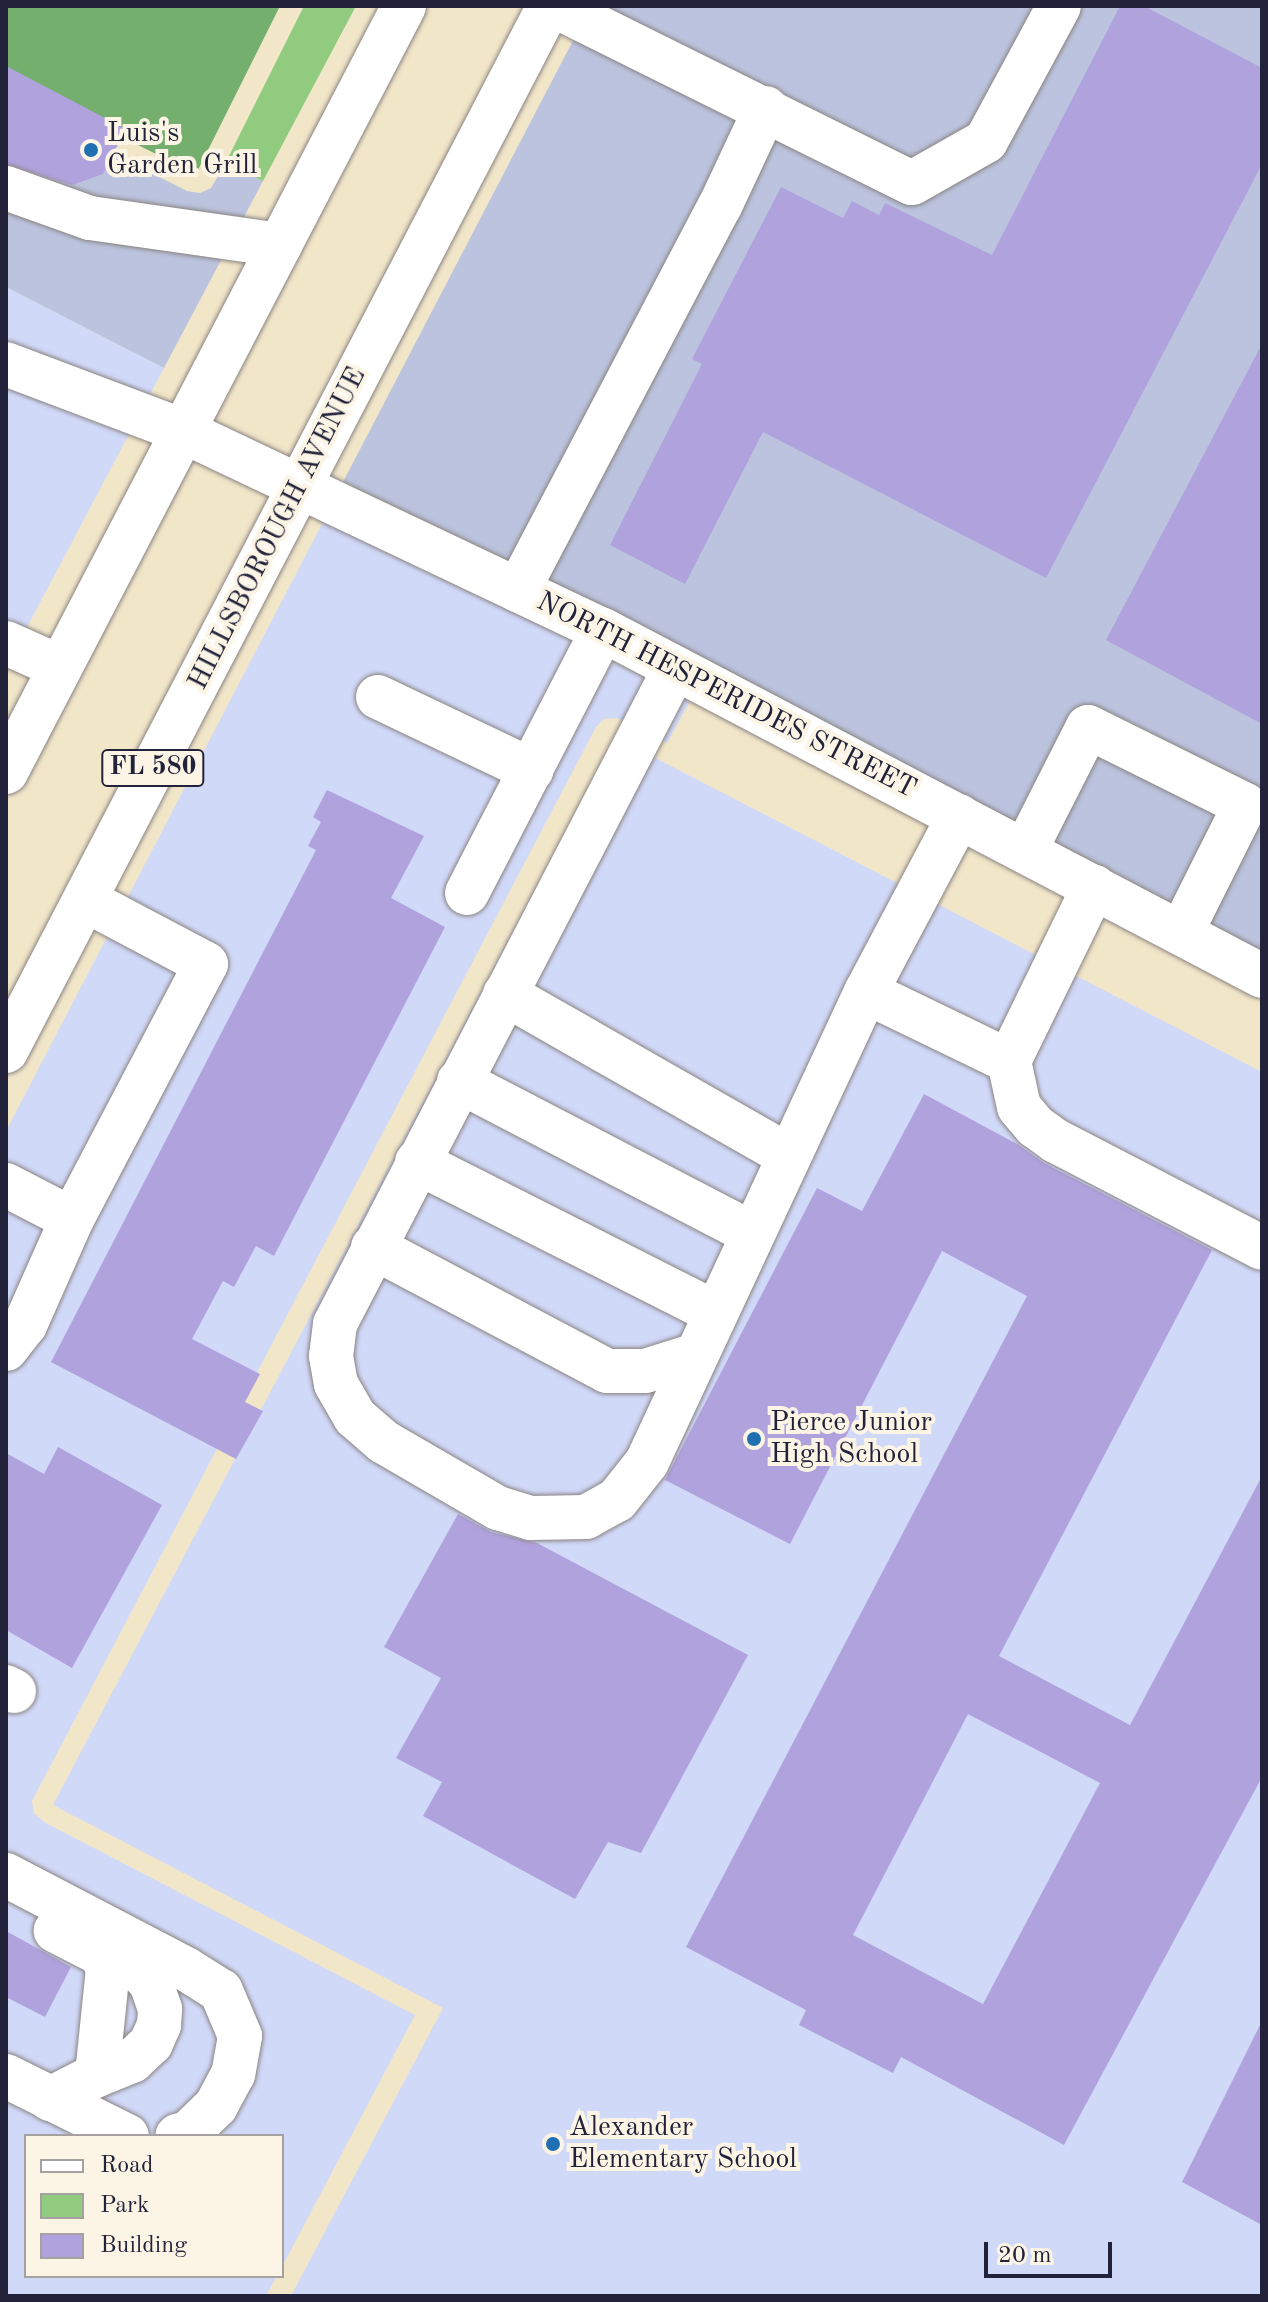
<!DOCTYPE html>
<html>
<head>
<meta charset="utf-8">
<style>
	body { margin:0 }
	#map { position:relative; width:1268px; height:2302px; overflow:hidden; background:#f2e6c9; font-family:"Old Standard TT",serif }
	div>[style] { position:absolute }
	[style*='--x'] { left:calc(var(--x)*1px); top:calc(var(--y)*1px); width:calc(var(--w)*1px); rotate:calc(var(--a)*1deg) }
	.built>* { inset:0; background:#d1d9f9 }
	.industrial>* { inset:0; background:#bbc3de }
	.green>* { inset:0; background:#90cb7f }
	.forest>* { inset:0; background:#74af6e }
	.building>* { inset:0; background:#b0a2dd }
	.roads { filter:drop-shadow(0 0 2px #8a8482) drop-shadow(0 0 2px #8a8482) }
	.minor>* { height:44px; margin:-22px; padding:0 22px; transform-origin:22px; border-radius:22px; background:#fff }
	.major>* { height:44px; margin:-22px; padding:0 22px; transform-origin:22px; border-radius:22px; background:#fff }
	.dots>* { width:22px; height:22px; translate:-50% -50%; box-sizing:border-box; border:4px solid #fcf5e5; border-radius:50% }
	span { translate:-50% -50%; white-space:nowrap; text-align:center; line-height:1.15; -webkit-text-stroke:8px #fcf5e5; paint-order:stroke }
	.shield-label span { padding:2px 6px; background:#fcf5e5; border:2px solid; border-radius:6px; -webkit-text-stroke-width:0 }
	.shield-label { font-size:26px; color:#22223b; font-weight:700 }
	.poi-label { font-size:28px; color:#22223b }
	.left { translate:0 -50%; text-align:left }
	.street-label { font-size:28px; color:#22223b }
	.frame { position:absolute; inset:0; border:8px solid #22223b; pointer-events:none }
	.legend { position:absolute; left:24px; top:2134px; width:260px; height:144px; box-sizing:border-box; background:#fcf5e5; border:2px solid #a5a1a1; margin:0; padding:10px 14px; list-style:none; font-size:24px; color:#22223b }
	.legend li { display:flex; align-items:center; gap:16px; height:40px }
	.legend b { width:40px; border:2px solid #a5a1a1 }
	.scale { position:absolute; left:984px; top:2242px; width:128px; height:36px; box-sizing:border-box; border:4px solid #22223b; border-top:0; padding-left:10px; font-size:24px; line-height:28px; white-space:nowrap; color:#22223b; -webkit-text-stroke:6px #fcf5e5; paint-order:stroke }
</style>
</head>
<body>
<div id="map">
	<div class="built">
		<div style="clip-path:polygon(6px 287px,164px 368px,6px 667px)"></div>
		<div style="clip-path:polygon(323px 522px,593px 650px,690px 701px,667px 743px,617px 718px,604px 719px,596px 727px,32px 1801px,34px 1813px,44px 1822px,415px 2015px,282px 2267px,282px 2136px,26px 2136px,26px 2276px,277px 2276px,266px 2296px,6px 2296px,6px 1131px)"></div>
		<div style="clip-path:polygon(615px 737px,1262px 1072px,1262px 2296px,291px 2296px,443px 2008px,53px 1805px)"></div>
	</div>
	<div class="industrial">
		<div style="clip-path:polygon(591px 6px,1262px 6px,1262px 951px,613px 611px,343px 482px)"></div>
		<div style="clip-path:polygon(6px 100px,187px 191px,200px 193px,211px 188px,225px 164px,263px 181px,164px 368px,6px 287px)"></div>
	</div>
	<div class="green">
		<div style="clip-path:polygon(304px 6px,356px 6px,263px 181px,225px 164px)"></div>
	</div>
	<div class="forest">
		<div style="clip-path:polygon(6px 6px,280px 6px,196px 174px,6px 79px)"></div>
	</div>
	<div class="building">
		<div style="clip-path:polygon(1120px 6px,1144px 6px,1262px 68px,1262px 164px,1046px 578px,763px 432px,685px 584px,610px 545px,702px 364px,692px 359px,781px 187px,843px 218px,852px 201px,879px 215px,885px 203px,992px 255px)"></div>
		<div style="clip-path:polygon(6px 66px,126px 129px,103px 174px,72px 185px,6px 164px)"></div>
		<div style="clip-path:polygon(1262px 344px,1262px 724px,1106px 640px)"></div>
		<div style="clip-path:polygon(327px 790px,424px 836px,391px 898px,445px 927px,274px 1256px,256px 1246px,234px 1287px,223px 1281px,192px 1339px,260px 1374px,245px 1402px,263px 1411px,236px 1459px,51px 1362px,316px 850px,308px 846px,321px 822px,313px 817px)"></div>
		<div style="clip-path:polygon(evenodd,924px 1094px,1017px 1144px,1044px 1163px,1212px 1250px,999px 1656px,1130px 1725px,1262px 1476px,1262px 1777px,1064px 2145px,901px 2057px,893px 2073px,799px 2025px,806px 2010px,686px 1947px,1027px 1296px,942px 1251px,790px 1544px,665px 1480px,817px 1188px,862px 1211px,924px 1094px,968px 1714px,1100px 1783px,983px 2004px,853px 1935px,968px 1714px)"></div>
		<div style="clip-path:polygon(58px 1447px,162px 1505px,72px 1668px,6px 1630px,6px 1453px,44px 1474px)"></div>
		<div style="clip-path:polygon(458px 1514px,491px 1532px,537px 1543px,748px 1655px,641px 1853px,608px 1842px,575px 1899px,423px 1816px,442px 1782px,396px 1758px,441px 1678px,384px 1647px)"></div>
		<div style="clip-path:polygon(6px 1931px,71px 1967px,45px 2017px,6px 1997px)"></div>
		<div style="clip-path:polygon(1262px 2021px,1262px 2225px,1182px 2182px)"></div>
	</div>
	<div class="roads">
		<div class="minor">
			<div style="--x:555;--y:6;--w:398;--a:26.4"></div>
			<div style="--x:912;--y:183;--w:85;--a:-29.6"></div>
			<div style="--x:986;--y:141;--w:153;--a:-61.6"></div>
			<div style="--x:6;--y:188;--w:89;--a:19.7"></div>
			<div style="--x:90;--y:218;--w:192;--a:8.1"></div>
			<div style="--x:6;--y:364;--w:189;--a:20.7"></div>
			<div style="--x:183;--y:431;--w:465;--a:25.4"></div>
			<div style="--x:603;--y:630;--w:744;--a:27.7"></div>
			<div style="--x:518;--y:590;--w:434;--a:-62.3"></div>
			<div style="--x:720;--y:206;--w:108;--a:-64.9"></div>
			<div style="--x:6;--y:643;--w:59;--a:24"></div>
			<div style="--x:675;--y:668;--w:739;--a:117.4"></div>
			<div style="--x:335;--y:1324;--w:32;--a:97"></div>
			<div style="--x:331;--y:1356;--w:28;--a:80"></div>
			<div style="--x:336;--y:1384;--w:38;--a:60"></div>
			<div style="--x:355;--y:1417;--w:38;--a:41"></div>
			<div style="--x:384;--y:1442;--w:132;--a:30.1"></div>
			<div style="--x:498;--y:1508;--w:34;--a:17"></div>
			<div style="--x:531;--y:1518;--w:55;--a:-1"></div>
			<div style="--x:586;--y:1517;--w:35;--a:-29"></div>
			<div style="--x:617;--y:1500;--w:48;--a:-51.7"></div>
			<div style="--x:647;--y:1462;--w:519;--a:-65.02"></div>
			<div style="--x:866;--y:992;--w:199;--a:-62.1"></div>
			<div style="--x:378;--y:697;--w:170;--a:25.5"></div>
			<div style="--x:1025;--y:851;--w:139;--a:-63.1"></div>
			<div style="--x:1088;--y:727;--w:175;--a:26.4"></div>
			<div style="--x:1245;--y:805;--w:143;--a:116.6"></div>
			<div style="--x:467;--y:893;--w:296;--a:-62.7"></div>
			<div style="--x:866;--y:992;--w:159;--a:25.8"></div>
			<div style="--x:1009;--y:1061;--w:194;--a:-64"></div>
			<div style="--x:505;--y:994;--w:327;--a:29.7"></div>
			<div style="--x:1009;--y:1061;--w:47;--a:77.7"></div>
			<div style="--x:1019;--y:1107;--w:25;--a:50"></div>
			<div style="--x:1035;--y:1126;--w:26;--a:36"></div>
			<div style="--x:1056;--y:1141;--w:232;--a:27.4"></div>
			<div style="--x:459;--y:1081;--w:331;--a:27.5"></div>
			<div style="--x:417;--y:1162;--w:335;--a:26.8"></div>
			<div style="--x:6;--y:1185;--w:74;--a:27.3"></div>
			<div style="--x:373;--y:1247;--w:265;--a:27.9"></div>
			<div style="--x:607;--y:1371;--w:38;--a:0"></div>
			<div style="--x:645;--y:1371;--w:53;--a:-17.4"></div>
			<div style="--x:6;--y:1349;--w:31;--a:-52"></div>
			<div style="--x:25;--y:1325;--w:116;--a:-66.1"></div>
			<div style="--x:72;--y:1219;--w:288;--a:-62.3"></div>
			<div style="--x:206;--y:964;--w:137;--a:-152.1"></div>
			<div style="--x:6;--y:1687;--w:9;--a:27"></div>
			<div style="--x:6;--y:1875;--w:203;--a:27.6"></div>
			<div style="--x:186;--y:1969;--w:41;--a:32.2"></div>
			<div style="--x:221;--y:1991;--w:49;--a:67.1"></div>
			<div style="--x:240;--y:2036;--w:39;--a:100"></div>
			<div style="--x:233;--y:2074;--w:36;--a:118"></div>
			<div style="--x:216;--y:2106;--w:39;--a:136"></div>
			<div style="--x:188;--y:2133;--w:11;--a:165"></div>
			<div style="--x:97;--y:2075;--w:38;--a:-22"></div>
			<div style="--x:132;--y:2061;--w:26;--a:-43"></div>
			<div style="--x:151;--y:2043;--w:20;--a:-66"></div>
			<div style="--x:159;--y:2025;--w:16;--a:-86"></div>
			<div style="--x:160;--y:2009;--w:28;--a:-109"></div>
			<div style="--x:151;--y:1983;--w:19;--a:-133"></div>
			<div style="--x:138;--y:1969;--w:39;--a:-159"></div>
			<div style="--x:6;--y:2076;--w:135;--a:26.4"></div>
			<div style="--x:50;--y:2099;--w:53;--a:-27.1"></div>
			<div style="--x:97;--y:2075;--w:108;--a:-84.1"></div>
			<div style="--x:108;--y:1968;--w:16;--a:-117"></div>
			<div style="--x:101;--y:1954;--w:51;--a:-152.9"></div>
		</div>
		<div class="major">
			<div style="--x:6;--y:772;--w:863;--a:-62.54"></div>
			<div style="--x:6;--y:1051;--w:1178;--a:-62.54"></div>
		</div>
	</div>
	<div class="dots">
		<div style="left:91px;top:150px;background:#1f6fb2"></div>
		<div style="left:754px;top:1439px;background:#1f6fb2"></div>
		<div style="left:553px;top:2144px;background:#1f6fb2"></div>
	</div>
	<div class="shield-label">
		<span style="left:153px;top:768px">FL 580</span>
	</div>
	<div class="poi-label">
		<span class="left" style="left:107px;top:150px">Luis's<br>Garden Grill</span>
		<span class="left" style="left:770px;top:1439px">Pierce Junior<br>High School</span>
		<span class="left" style="left:569px;top:2144px">Alexander<br>Elementary School</span>
	</div>
	<div class="street-label">
		<span style="left:278px;top:529px;rotate:-63deg">HILLSBOROUGH AVENUE</span>
		<span style="left:726px;top:696px;rotate:27deg">NORTH HESPERIDES STREET</span>
	</div>
	<div class="frame"></div>
	<ul class="legend">
	<li><b style="height:10px;background:#fff"></b>Road</li>
	<li><b style="height:22px;background:#90cb7f"></b>Park</li>
	<li><b style="height:22px;background:#b0a2dd"></b>Building</li>
	</ul>
	<div class="scale">20 m</div>
</div>
</body>
</html>
